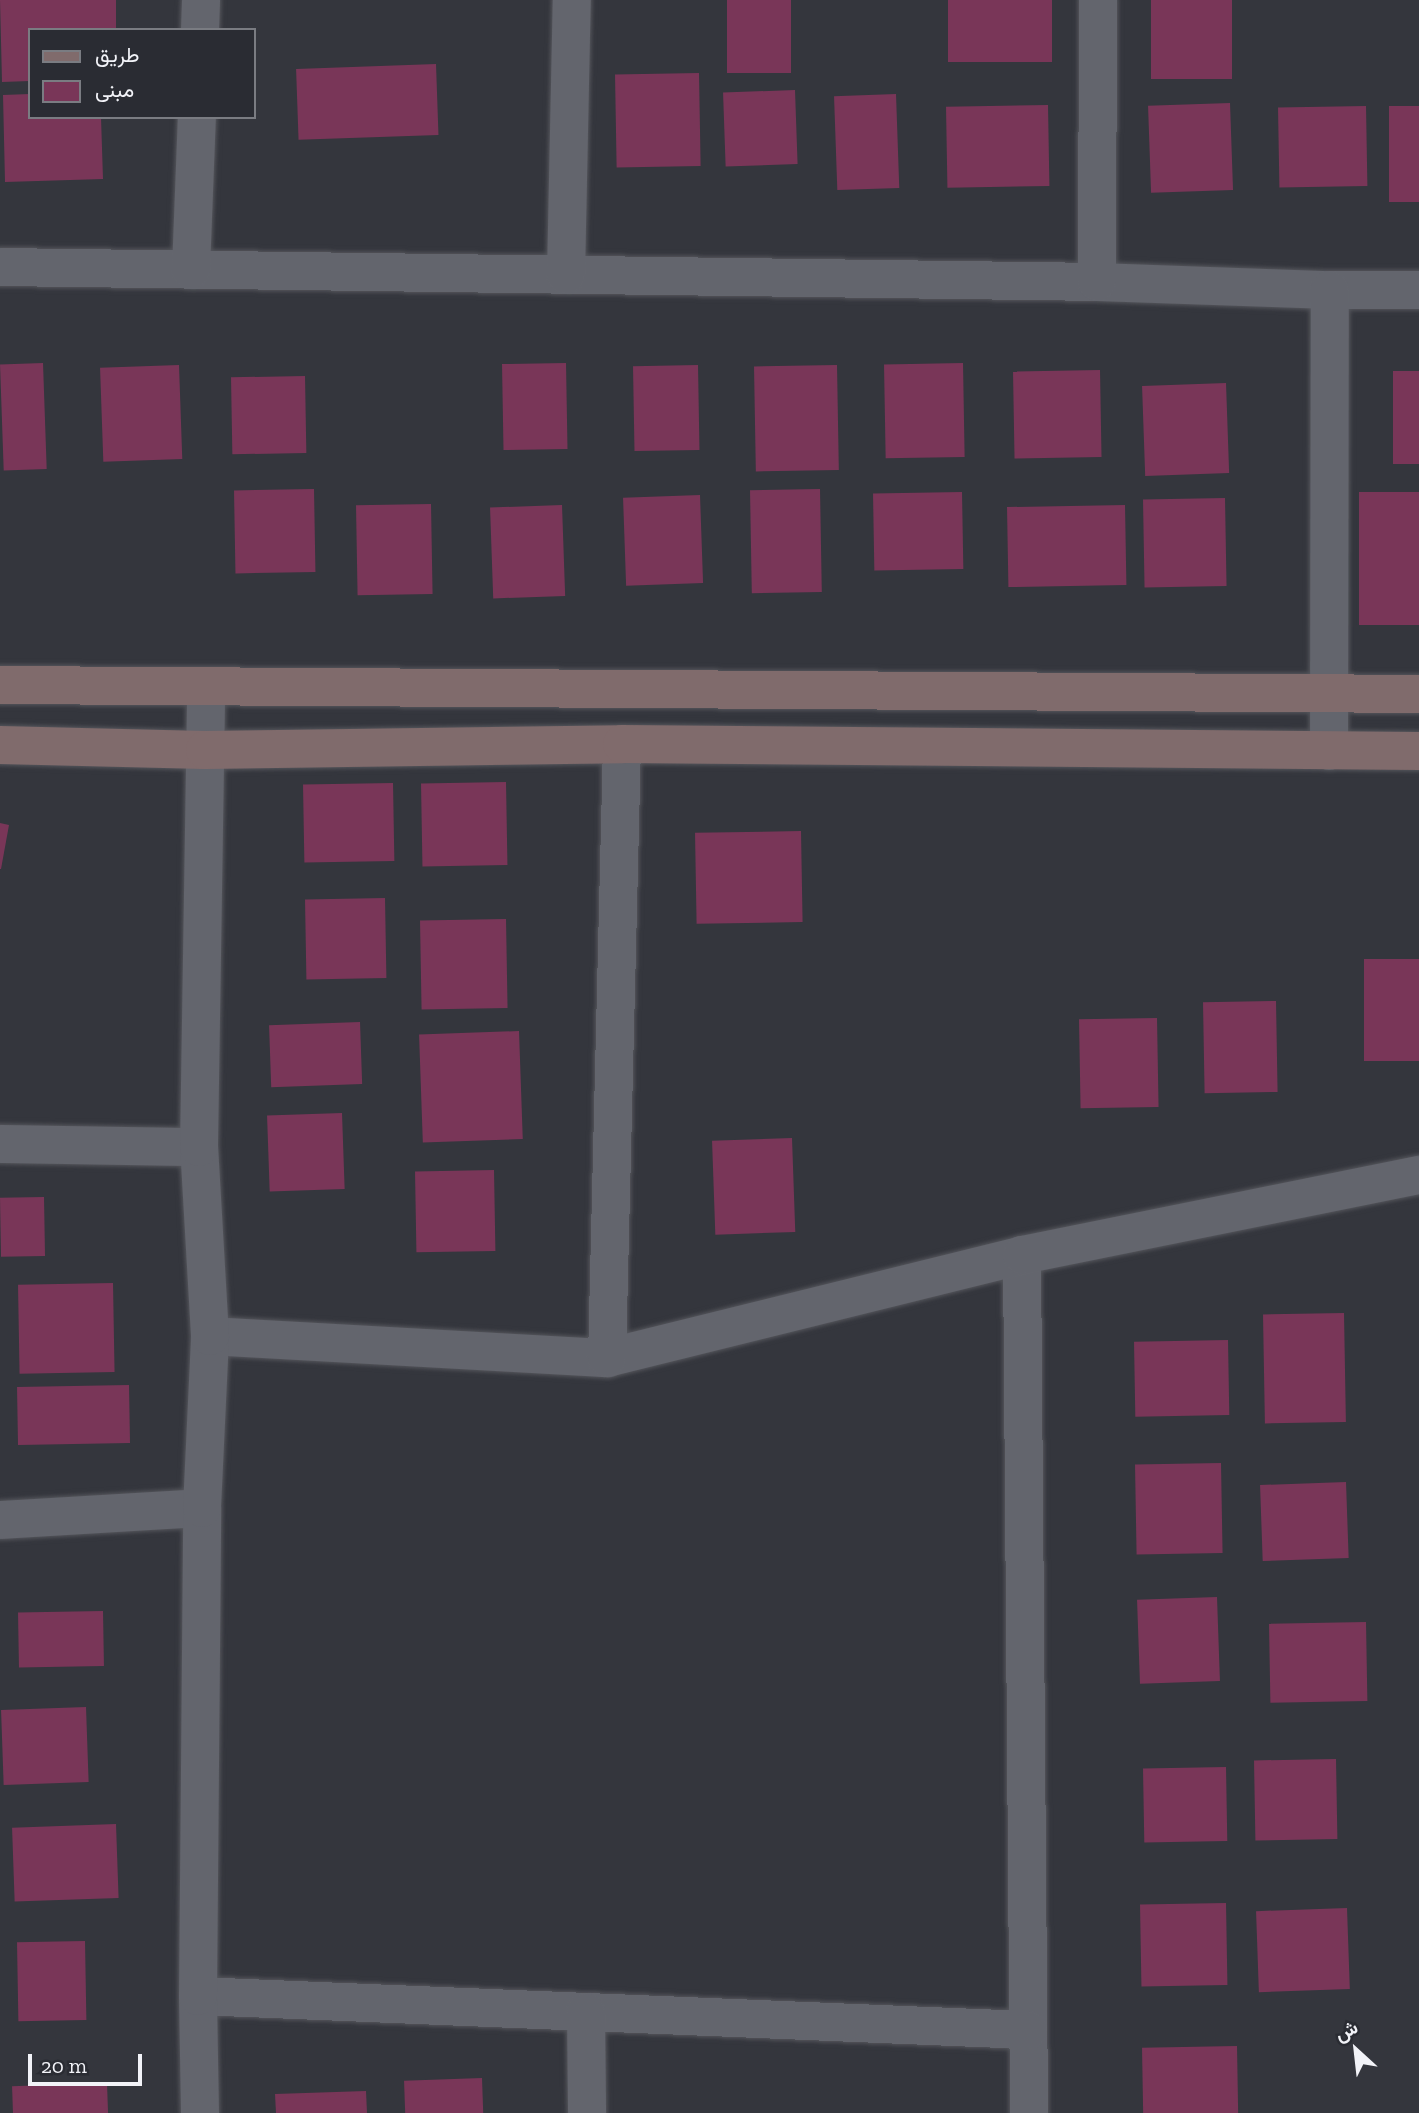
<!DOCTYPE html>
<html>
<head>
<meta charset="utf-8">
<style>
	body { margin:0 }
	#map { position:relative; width:1419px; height:2113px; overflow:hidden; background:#34363d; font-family:"Zilla Slab",Vazirmatn,serif }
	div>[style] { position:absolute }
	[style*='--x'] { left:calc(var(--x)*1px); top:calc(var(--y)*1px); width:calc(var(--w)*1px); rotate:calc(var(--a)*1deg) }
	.building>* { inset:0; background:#793658; transform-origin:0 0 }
	.roads { filter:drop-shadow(0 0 2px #54555b) drop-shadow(0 0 2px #54555b) }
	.street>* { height:38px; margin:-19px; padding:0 19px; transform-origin:19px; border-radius:19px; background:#63656d }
	.secondary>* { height:38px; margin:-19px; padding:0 19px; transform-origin:19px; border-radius:19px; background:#806b6c }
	span { translate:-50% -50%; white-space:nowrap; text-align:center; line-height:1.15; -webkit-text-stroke:5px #2a2c33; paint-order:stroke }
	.legend { position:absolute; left:28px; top:28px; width:228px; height:91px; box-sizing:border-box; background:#2a2c33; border:2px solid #7a7c82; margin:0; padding:9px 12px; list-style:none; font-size:21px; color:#f2f3f8 }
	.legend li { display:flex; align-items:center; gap:14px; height:35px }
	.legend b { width:35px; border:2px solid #7a7c82 }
	.north { position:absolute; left:1321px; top:2015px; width:70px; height:70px; -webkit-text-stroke:5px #2a2c33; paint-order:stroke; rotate:333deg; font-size:19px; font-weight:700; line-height:28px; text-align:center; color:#f2f3f8 }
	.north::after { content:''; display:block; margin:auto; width:24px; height:32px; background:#f2f3f8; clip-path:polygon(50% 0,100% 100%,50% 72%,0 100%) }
	.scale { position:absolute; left:28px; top:2054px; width:114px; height:32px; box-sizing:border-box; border:4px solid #f2f3f8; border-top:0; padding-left:9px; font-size:21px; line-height:24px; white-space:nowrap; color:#f2f3f8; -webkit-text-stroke:5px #2a2c33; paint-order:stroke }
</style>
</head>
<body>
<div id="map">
	<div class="building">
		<div style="clip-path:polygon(0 0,116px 0,116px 30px,30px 30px,30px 81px,2px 82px)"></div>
		<div style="left:727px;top:0;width:64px;height:73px"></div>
		<div style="left:948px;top:0;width:104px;height:62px"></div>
		<div style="left:1151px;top:0;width:81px;height:79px"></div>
		<div style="left:436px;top:64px;width:71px;height:140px;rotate:88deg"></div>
		<div style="left:699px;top:73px;width:93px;height:84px;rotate:89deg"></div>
		<div style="left:795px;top:90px;width:74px;height:72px;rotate:88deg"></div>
		<div style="clip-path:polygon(30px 94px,30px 117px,101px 117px,103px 179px,5px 182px,3px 95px)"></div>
		<div style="left:896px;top:94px;width:94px;height:62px;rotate:88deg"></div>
		<div style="left:1230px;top:103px;width:87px;height:82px;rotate:88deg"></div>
		<div style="left:1048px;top:105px;width:81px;height:102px;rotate:89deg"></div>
		<div style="left:1366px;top:106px;width:80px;height:88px;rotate:89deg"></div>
		<div style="left:1419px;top:106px;width:96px;height:30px;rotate:90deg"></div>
		<div style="left:43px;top:363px;width:106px;height:43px;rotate:88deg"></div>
		<div style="left:566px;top:363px;width:86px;height:64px;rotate:89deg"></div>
		<div style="left:963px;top:363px;width:94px;height:79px;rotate:89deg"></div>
		<div style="left:179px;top:365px;width:94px;height:79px;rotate:88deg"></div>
		<div style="left:698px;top:365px;width:85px;height:65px;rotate:89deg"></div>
		<div style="left:837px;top:365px;width:105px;height:83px;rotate:89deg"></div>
		<div style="left:1100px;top:370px;width:87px;height:87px;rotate:89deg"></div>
		<div style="left:1419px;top:371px;width:93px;height:26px;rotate:90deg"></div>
		<div style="left:305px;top:376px;width:77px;height:74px;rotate:89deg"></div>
		<div style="left:1226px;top:383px;width:90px;height:84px;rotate:88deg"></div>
		<div style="left:314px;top:489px;width:83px;height:80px;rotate:89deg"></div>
		<div style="left:820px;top:489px;width:103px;height:70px;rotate:89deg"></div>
		<div style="left:962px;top:492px;width:77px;height:89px;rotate:89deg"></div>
		<div style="left:1419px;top:492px;width:133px;height:60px;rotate:90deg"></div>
		<div style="left:700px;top:495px;width:88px;height:77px;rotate:88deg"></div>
		<div style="left:1225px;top:498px;width:88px;height:82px;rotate:89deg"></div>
		<div style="left:431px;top:504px;width:90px;height:75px;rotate:89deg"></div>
		<div style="left:562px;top:505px;width:91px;height:72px;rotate:88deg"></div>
		<div style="left:1125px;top:505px;width:80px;height:118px;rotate:89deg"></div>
		<div style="left:506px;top:782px;width:83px;height:85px;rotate:89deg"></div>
		<div style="left:393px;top:783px;width:78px;height:90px;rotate:89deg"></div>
		<div style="clip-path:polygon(0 823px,9px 825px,1px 869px,0 869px)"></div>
		<div style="left:801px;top:831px;width:91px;height:106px;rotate:89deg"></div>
		<div style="left:385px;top:898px;width:80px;height:80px;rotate:89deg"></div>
		<div style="left:506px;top:919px;width:89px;height:86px;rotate:89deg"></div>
		<div style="left:1419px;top:959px;width:102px;height:55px;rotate:90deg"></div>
		<div style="left:1276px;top:1001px;width:91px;height:73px;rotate:89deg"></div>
		<div style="left:1157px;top:1018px;width:89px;height:78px;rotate:89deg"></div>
		<div style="left:360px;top:1022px;width:62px;height:91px;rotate:88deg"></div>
		<div style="left:519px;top:1031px;width:108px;height:100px;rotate:88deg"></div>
		<div style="left:342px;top:1113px;width:76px;height:75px;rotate:88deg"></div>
		<div style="left:792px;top:1138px;width:94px;height:80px;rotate:88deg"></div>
		<div style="left:494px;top:1170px;width:81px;height:79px;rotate:89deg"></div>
		<div style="left:44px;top:1197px;width:59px;height:44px;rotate:89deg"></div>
		<div style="left:113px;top:1283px;width:89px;height:95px;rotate:89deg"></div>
		<div style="left:1344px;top:1313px;width:109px;height:81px;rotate:89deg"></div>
		<div style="left:1228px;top:1340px;width:75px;height:94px;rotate:89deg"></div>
		<div style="left:129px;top:1385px;width:58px;height:112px;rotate:89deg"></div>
		<div style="left:1221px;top:1463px;width:90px;height:86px;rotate:89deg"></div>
		<div style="left:1346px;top:1482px;width:76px;height:86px;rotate:88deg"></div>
		<div style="left:1217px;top:1597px;width:84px;height:80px;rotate:88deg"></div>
		<div style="left:103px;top:1611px;width:55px;height:85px;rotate:89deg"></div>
		<div style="left:1366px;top:1622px;width:79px;height:97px;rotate:89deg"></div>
		<div style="left:86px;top:1707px;width:75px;height:85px;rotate:88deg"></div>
		<div style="left:1336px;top:1759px;width:80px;height:82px;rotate:89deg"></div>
		<div style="left:1226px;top:1767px;width:74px;height:83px;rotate:89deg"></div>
		<div style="left:116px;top:1824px;width:74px;height:104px;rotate:88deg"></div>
		<div style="left:1226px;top:1903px;width:82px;height:86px;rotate:89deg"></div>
		<div style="left:1347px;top:1908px;width:81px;height:91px;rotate:88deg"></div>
		<div style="left:85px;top:1941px;width:79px;height:68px;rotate:89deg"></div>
		<div style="left:1237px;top:2046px;width:67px;height:95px;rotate:89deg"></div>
		<div style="left:482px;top:2078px;width:35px;height:78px;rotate:88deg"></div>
		<div style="left:107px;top:2083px;width:30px;height:95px;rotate:88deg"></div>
		<div style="clip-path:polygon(366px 2091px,367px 2113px,276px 2113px,275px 2094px)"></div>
	</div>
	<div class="roads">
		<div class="street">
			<div style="--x:200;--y:30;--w:30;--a:-88"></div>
			<div style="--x:0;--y:267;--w:1097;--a:0.78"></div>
			<div style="--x:1097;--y:282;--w:233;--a:2"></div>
			<div style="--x:1330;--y:290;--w:89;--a:0"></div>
			<div style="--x:191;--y:270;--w:153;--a:-87.8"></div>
			<div style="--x:566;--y:275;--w:275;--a:-88.8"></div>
			<div style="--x:1097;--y:282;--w:282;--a:-89.8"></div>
			<div style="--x:1329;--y:751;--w:461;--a:-89.9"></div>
			<div style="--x:0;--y:1144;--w:199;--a:0.9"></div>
			<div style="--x:1022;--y:1255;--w:858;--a:89.53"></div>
			<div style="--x:210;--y:1336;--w:398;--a:3.2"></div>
			<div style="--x:607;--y:1358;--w:428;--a:-13.9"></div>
			<div style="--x:1022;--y:1255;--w:405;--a:-11.4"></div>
			<div style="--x:607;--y:1358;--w:614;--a:-88.6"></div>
			<div style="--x:0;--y:1520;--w:202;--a:-3.4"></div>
			<div style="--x:198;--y:1996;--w:831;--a:2.35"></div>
			<div style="--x:586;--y:2012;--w:101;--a:89.4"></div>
			<div style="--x:200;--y:2113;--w:117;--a:-91"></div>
			<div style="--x:198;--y:1996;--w:488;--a:-89.5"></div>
			<div style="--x:202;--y:1508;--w:172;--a:-87.3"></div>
			<div style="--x:210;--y:1336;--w:189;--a:-93.3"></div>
			<div style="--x:199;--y:1147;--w:460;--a:-89.1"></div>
		</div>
		<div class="secondary">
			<div style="--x:0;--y:685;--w:1419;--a:0.36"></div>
			<div style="--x:0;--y:745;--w:205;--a:1.4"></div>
			<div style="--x:205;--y:750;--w:417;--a:-0.8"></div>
			<div style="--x:622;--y:744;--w:797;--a:0.5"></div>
		</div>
	</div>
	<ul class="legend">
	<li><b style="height:9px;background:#806b6c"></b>طريق</li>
	<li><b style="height:19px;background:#793658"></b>مبنى</li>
	</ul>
	<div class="north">ش</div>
	<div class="scale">20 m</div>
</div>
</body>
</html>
